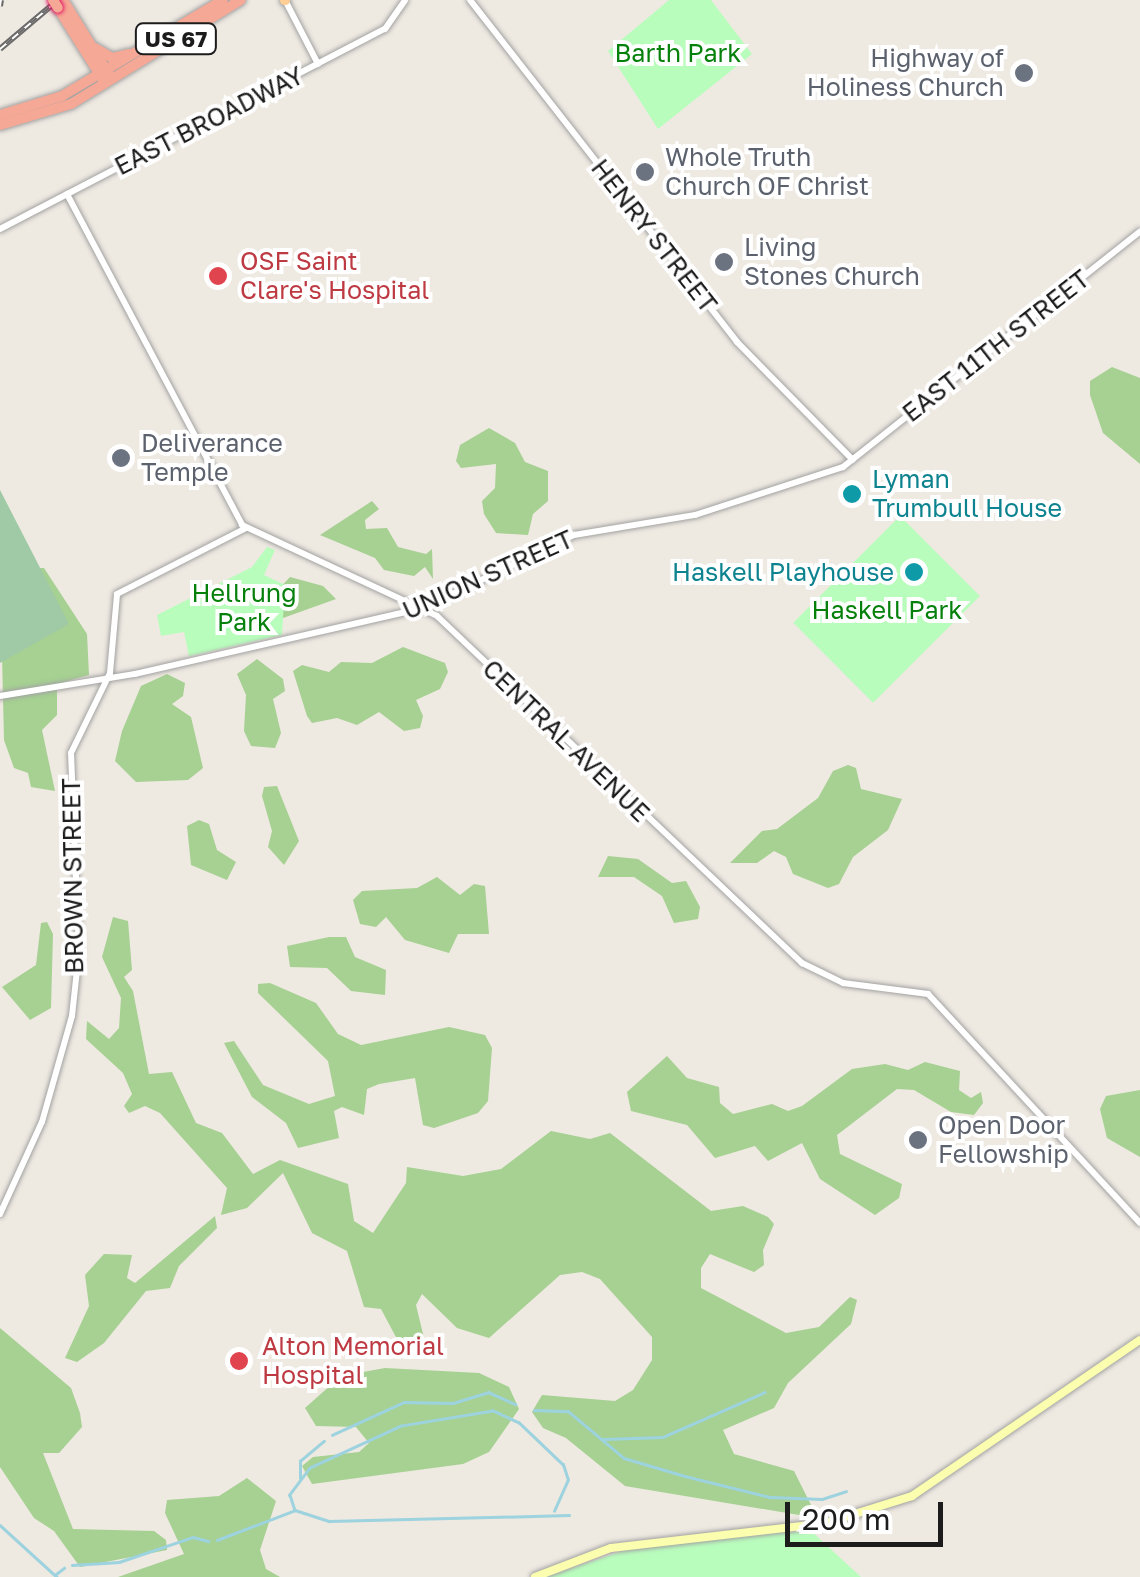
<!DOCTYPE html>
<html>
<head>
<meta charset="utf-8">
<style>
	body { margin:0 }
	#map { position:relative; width:1140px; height:1577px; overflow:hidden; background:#eee9e1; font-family:"Golos Text",sans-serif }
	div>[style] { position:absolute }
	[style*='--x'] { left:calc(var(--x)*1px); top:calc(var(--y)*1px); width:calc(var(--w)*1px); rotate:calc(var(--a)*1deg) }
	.forest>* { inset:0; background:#a6d192 }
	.cemetery>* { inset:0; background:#a0c9a5 }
	.park>* { inset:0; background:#b9fdbd; transform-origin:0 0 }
	.stream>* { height:2.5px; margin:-1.25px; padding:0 1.25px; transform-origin:1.25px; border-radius:1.25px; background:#9dd2df }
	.roads { filter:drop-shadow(0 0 2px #a3a3a3) drop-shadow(0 0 2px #a3a3a3) }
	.tertiary>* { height:6px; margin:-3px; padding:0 3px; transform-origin:3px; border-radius:3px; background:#fff }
	.secondary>* { height:8px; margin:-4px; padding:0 4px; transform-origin:4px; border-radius:4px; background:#fcfeaf }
	.primary>* { height:9px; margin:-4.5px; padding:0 4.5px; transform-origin:4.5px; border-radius:4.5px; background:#ffce95 }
	.trunk>* { height:10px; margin:-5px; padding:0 5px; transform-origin:5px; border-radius:5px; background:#f6a896 }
	.rail>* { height:6px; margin-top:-3px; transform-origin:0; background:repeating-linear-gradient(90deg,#fff 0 8px,#6a6a6a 0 16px); box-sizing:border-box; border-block:2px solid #6a6a6a }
	.bridges { filter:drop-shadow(0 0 2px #e21862) drop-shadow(0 0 2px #e21862) }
	.trunk-bridge>* { height:10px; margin:-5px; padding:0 5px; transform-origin:5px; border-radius:5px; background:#f6a896 }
	.dots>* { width:28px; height:28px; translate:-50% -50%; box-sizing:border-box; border:5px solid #fff; border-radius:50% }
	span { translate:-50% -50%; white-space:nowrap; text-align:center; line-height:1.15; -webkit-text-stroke:8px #fff; paint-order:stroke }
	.shield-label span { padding:2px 8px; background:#fff; border:2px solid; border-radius:8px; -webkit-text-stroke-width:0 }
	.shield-label { font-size:22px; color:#1c1c1c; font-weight:700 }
	.park-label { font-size:25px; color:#04800b }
	.worship-label { font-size:25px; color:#5b616d }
	.right { translate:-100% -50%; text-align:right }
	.left { translate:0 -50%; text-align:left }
	.street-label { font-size:25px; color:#1c1c1c }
	.health-label { font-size:25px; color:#be3a42 }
	.culture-label { font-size:25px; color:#0d838f }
	.scale { position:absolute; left:785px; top:1502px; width:158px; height:45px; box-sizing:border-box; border:5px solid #1c1c1c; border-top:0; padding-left:12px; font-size:30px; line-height:35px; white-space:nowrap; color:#1c1c1c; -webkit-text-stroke:8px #fff; paint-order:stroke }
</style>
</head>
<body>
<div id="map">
	<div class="forest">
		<div style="clip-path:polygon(1112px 367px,1140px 378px,1140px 464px,1103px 433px,1090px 395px,1090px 381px)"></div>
		<div style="clip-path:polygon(489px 428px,515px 443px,525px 462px,548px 471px,548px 501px,533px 514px,528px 535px,496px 533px,484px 514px,482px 501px,495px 488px,496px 464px,461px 468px,456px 461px,460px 445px)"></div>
		<div style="clip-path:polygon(372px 501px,379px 509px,365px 520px,366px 529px,387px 528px,398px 547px,426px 554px,432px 549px,433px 579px,425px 567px,414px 576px,384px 570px,375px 558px,320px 535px)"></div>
		<div style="clip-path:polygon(0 568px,44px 568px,87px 634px,89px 675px,57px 684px,57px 715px,42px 730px,55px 791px,31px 787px,28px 773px,14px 768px,4px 740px)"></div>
		<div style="clip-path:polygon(290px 577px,323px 586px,336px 599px,283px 618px,275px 614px,276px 592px)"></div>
		<div style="clip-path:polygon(403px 647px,445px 663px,448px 672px,440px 689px,416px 700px,423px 716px,420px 728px,404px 731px,379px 712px,357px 725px,337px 718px,312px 723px,307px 716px,293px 671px,302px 665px,329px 672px,341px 662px,372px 663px)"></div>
		<div style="clip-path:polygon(257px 659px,283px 679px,285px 691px,273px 699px,281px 733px,275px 748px,251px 746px,244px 731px,246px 695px,237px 674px)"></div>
		<div style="clip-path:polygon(167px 674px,185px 683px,183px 696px,172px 704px,191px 717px,203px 768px,188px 780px,136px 782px,115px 761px,122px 731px,141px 686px)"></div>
		<div style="clip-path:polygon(848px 765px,856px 768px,861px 789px,902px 799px,888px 830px,853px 857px,839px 884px,828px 888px,793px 874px,786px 857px,774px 851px,757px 863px,730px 863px,762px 831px,777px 829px,818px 798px,833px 771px)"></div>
		<div style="clip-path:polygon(277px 786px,299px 841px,284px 865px,268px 847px,272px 831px,262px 796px,264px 787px)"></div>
		<div style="clip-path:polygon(199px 820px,209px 824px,217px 850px,236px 862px,227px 880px,191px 865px,187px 826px)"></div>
		<div style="clip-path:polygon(608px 856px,638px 859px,672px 883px,686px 881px,700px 907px,698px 919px,674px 923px,662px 896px,634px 877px,598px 877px)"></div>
		<div style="clip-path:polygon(437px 877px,460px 895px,474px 884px,485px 886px,489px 934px,458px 934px,449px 953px,405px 940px,386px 917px,376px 927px,360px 924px,353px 900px,362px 891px,417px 888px)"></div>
		<div style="clip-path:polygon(113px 917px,128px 921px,132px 970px,124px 977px,133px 991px,149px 1074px,172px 1072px,196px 1123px,222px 1133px,253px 1174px,280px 1160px,348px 1184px,354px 1221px,373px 1233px,406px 1183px,407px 1167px,463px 1176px,501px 1169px,551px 1131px,590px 1139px,610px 1133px,711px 1211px,743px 1206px,768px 1217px,774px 1224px,763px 1250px,764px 1265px,754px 1272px,710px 1254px,701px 1268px,701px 1288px,786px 1333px,819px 1327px,850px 1297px,857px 1300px,851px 1324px,788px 1383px,774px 1408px,723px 1430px,734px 1454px,794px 1471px,811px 1505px,805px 1516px,625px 1486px,566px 1438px,543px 1428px,532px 1412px,542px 1395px,615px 1401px,633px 1390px,652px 1360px,652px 1337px,600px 1279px,582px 1272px,560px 1275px,489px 1338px,457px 1328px,422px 1294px,416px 1305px,424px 1338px,417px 1345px,398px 1341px,381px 1309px,364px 1307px,347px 1251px,312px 1233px,283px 1173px,247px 1208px,221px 1215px,227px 1188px,160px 1113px,145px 1106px,129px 1113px,124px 1106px,132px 1094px,123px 1073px,86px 1039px,87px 1021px,109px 1039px,119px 1028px,121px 998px,102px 957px)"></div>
		<div style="clip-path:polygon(47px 922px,53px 934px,51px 1008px,30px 1020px,2px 987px,36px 965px,41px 923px)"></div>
		<div style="clip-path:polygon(329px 937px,346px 937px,355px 957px,386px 970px,385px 995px,351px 991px,327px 968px,290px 967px,287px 946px)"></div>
		<div style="clip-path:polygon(270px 983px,316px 1003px,338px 1034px,361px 1045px,449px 1027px,485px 1035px,492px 1048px,488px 1101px,478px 1113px,434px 1128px,423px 1125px,415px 1078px,379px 1084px,367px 1089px,364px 1115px,342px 1107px,334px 1111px,339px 1138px,298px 1148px,286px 1123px,252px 1097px,224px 1043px,234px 1041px,263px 1085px,309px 1104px,335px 1096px,328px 1061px,258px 993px,258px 984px)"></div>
		<div style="clip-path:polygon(667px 1056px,687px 1078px,719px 1087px,720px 1103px,733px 1114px,772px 1104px,788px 1111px,802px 1106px,852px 1069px,885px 1064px,908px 1070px,925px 1062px,960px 1071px,959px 1090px,971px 1098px,981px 1092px,983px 1103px,974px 1115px,951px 1112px,914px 1090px,897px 1089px,837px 1135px,840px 1154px,902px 1184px,899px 1198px,875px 1215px,820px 1179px,802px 1143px,768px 1161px,755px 1146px,715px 1158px,687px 1125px,631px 1111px,627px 1092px)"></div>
		<div style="clip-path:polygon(1140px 1090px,1140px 1157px,1107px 1138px,1100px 1109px,1106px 1096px)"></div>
		<div style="clip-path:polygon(215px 1216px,217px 1228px,179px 1266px,170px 1288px,146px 1291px,104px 1343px,77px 1362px,65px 1358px,89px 1306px,85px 1275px,104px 1254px,132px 1255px,127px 1278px,135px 1283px)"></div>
		<div style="clip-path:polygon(0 1328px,71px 1388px,80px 1413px,82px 1427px,59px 1453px,43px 1453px,73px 1529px,154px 1531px,166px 1540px,167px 1550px,80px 1567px,54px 1531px,34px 1518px,0 1467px)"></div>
		<div style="clip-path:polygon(385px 1368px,479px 1373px,509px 1387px,519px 1409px,489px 1452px,463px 1464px,312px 1484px,302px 1466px,313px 1457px,359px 1452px,369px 1443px,356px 1427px,316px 1426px,305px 1408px,341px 1376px)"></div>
		<div style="clip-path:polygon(247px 1478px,276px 1501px,260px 1550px,266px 1569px,280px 1577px,118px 1577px,184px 1554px,165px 1513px,167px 1500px,219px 1496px)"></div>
	</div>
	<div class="cemetery">
		<div style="clip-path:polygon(0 490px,69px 624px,0 663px)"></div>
	</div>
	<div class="park">
		<div style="clip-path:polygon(669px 0,711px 0,752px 54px,658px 129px,608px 51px)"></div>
		<div style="left:900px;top:516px;width:113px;height:151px;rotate:45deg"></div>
		<div style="clip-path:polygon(267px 547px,275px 550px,264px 575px,285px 585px,282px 635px,189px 656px,184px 632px,161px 636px,157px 615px,252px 567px)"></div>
		<div style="clip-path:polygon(810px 1530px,861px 1577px,546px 1577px,631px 1548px)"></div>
	</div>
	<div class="stream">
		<div style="--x:534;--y:1410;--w:34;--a:2"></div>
		<div style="--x:568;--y:1411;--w:73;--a:40"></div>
		<div style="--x:624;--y:1458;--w:64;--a:16.4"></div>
		<div style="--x:685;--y:1476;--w:88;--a:13.9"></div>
		<div style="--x:770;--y:1497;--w:52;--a:2.2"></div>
		<div style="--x:822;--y:1499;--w:25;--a:-18"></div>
		<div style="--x:332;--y:1435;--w:79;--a:-24.6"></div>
		<div style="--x:404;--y:1402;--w:49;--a:1.2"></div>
		<div style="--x:453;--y:1403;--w:37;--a:-17"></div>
		<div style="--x:488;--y:1392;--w:30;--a:24"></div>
		<div style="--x:603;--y:1439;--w:60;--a:-1.9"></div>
		<div style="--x:663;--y:1437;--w:111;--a:-23.8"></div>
		<div style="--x:300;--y:1478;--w:17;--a:-90"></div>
		<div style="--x:300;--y:1461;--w:31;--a:-40"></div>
		<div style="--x:554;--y:1511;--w:34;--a:-66"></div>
		<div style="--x:568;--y:1480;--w:16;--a:-108"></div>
		<div style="--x:563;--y:1465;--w:61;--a:-136.3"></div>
		<div style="--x:519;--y:1423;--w:29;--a:-155"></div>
		<div style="--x:493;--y:1411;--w:93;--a:170.7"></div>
		<div style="--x:401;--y:1426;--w:100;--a:155.2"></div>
		<div style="--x:310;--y:1468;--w:34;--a:127"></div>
		<div style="--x:290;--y:1495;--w:16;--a:72"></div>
		<div style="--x:295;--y:1510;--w:36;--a:18"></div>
		<div style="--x:329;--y:1521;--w:240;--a:-1.4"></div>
		<div style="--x:0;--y:1525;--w:77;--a:42.4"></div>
		<div style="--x:217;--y:1540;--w:81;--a:-20.9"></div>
		<div style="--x:72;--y:1565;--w:47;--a:-3.7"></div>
		<div style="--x:119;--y:1562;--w:78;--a:-18.7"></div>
		<div style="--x:193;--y:1537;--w:16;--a:15"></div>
		<div style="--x:56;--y:1574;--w:10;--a:-37"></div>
	</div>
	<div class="roads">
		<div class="tertiary">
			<div style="--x:285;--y:0;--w:72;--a:62.7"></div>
			<div style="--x:470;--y:0;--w:434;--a:52"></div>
			<div style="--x:737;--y:342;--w:165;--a:45.5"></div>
			<div style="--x:67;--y:194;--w:374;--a:62.1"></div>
			<div style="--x:242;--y:525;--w:215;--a:25"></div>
			<div style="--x:437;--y:616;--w:504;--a:43.55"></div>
			<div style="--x:802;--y:963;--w:46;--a:26"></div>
			<div style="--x:843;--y:983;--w:86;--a:7.4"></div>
			<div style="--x:928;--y:994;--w:312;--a:47.2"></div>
			<div style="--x:0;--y:229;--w:434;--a:-27.5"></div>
			<div style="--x:385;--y:29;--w:35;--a:-55"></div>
			<div style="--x:0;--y:696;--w:137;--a:-9.3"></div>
			<div style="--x:135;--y:674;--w:296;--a:-12.9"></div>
			<div style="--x:424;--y:608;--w:167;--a:-26"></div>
			<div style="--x:574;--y:535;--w:123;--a:-9.4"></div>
			<div style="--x:695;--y:515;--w:156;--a:-18"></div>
			<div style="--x:843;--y:467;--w:379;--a:-38.4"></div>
			<div style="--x:0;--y:1214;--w:101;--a:-65.5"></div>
			<div style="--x:42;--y:1122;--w:110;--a:-74.2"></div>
			<div style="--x:72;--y:1016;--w:64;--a:-83.8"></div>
			<div style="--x:79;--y:952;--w:199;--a:-92.3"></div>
			<div style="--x:71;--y:753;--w:89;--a:-64"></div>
			<div style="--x:110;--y:673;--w:79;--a:-84.9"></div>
			<div style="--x:117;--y:594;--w:145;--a:-27.1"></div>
		</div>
		<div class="secondary">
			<div style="--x:535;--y:1577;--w:81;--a:-20.9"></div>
			<div style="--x:611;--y:1548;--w:216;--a:-6.6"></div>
			<div style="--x:826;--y:1523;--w:90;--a:-17.4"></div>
			<div style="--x:912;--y:1496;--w:276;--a:-34.4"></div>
		</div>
		<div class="primary">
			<div style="--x:284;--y:0;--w:1;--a:0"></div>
		</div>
		<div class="trunk">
			<div style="--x:63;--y:0;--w:89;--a:58.3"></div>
			<div style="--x:58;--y:8;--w:83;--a:57.8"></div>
			<div style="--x:95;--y:48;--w:20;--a:30"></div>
			<div style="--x:112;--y:58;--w:18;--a:-13"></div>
			<div style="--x:0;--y:115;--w:65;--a:-17"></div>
			<div style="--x:62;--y:96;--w:187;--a:-30.8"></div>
			<div style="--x:0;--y:125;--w:74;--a:-16.5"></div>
			<div style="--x:71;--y:104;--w:199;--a:-31.5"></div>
		</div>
	</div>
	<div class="rail">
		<div style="--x:0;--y:6;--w:6;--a:-81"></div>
		<div style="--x:0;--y:49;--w:76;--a:-40.2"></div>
	</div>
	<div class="bridges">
		<div class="trunk-bridge">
			<div style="--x:53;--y:0;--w:9;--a:58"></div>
		</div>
	</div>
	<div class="dots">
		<div style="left:1024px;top:73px;background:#6b7280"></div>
		<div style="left:645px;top:172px;background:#6b7280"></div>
		<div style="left:724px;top:262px;background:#6b7280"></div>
		<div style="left:218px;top:276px;background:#e0444e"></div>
		<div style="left:121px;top:458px;background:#6b7280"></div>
		<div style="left:852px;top:494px;background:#0f9aa8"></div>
		<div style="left:914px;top:572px;background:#0f9aa8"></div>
		<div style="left:918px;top:1140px;background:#6b7280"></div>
		<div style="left:239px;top:1361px;background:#e0444e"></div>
	</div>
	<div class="shield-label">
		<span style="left:176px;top:39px">US 67</span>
	</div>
	<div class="park-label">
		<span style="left:678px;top:53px">Barth Park</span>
		<span style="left:244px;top:608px">Hellrung<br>Park</span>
		<span style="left:887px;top:610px">Haskell Park</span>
	</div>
	<div class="worship-label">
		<span class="right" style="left:1004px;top:73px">Highway of<br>Holiness Church</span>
		<span class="left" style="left:665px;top:172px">Whole Truth<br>Church OF Christ</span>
		<span class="left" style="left:744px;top:262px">Living<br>Stones Church</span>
		<span class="left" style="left:141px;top:458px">Deliverance<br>Temple</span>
		<span class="left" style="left:938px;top:1140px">Open Door<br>Fellowship</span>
	</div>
	<div class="street-label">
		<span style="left:209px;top:121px;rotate:-27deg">EAST BROADWAY</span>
		<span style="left:654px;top:236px;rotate:52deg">HENRY STREET</span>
		<span style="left:996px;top:346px;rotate:-38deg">EAST 11TH STREET</span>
		<span style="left:488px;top:575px;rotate:-24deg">UNION STREET</span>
		<span style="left:566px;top:741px;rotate:44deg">CENTRAL AVENUE</span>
		<span style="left:73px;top:876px;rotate:-91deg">BROWN STREET</span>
	</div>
	<div class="health-label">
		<span class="left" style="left:240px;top:276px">OSF Saint<br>Clare's Hospital</span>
		<span class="left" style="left:262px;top:1361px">Alton Memorial<br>Hospital</span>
	</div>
	<div class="culture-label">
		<span class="left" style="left:872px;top:494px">Lyman<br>Trumbull House</span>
		<span class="right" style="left:894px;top:572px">Haskell Playhouse</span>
	</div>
	<div class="scale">200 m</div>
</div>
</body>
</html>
